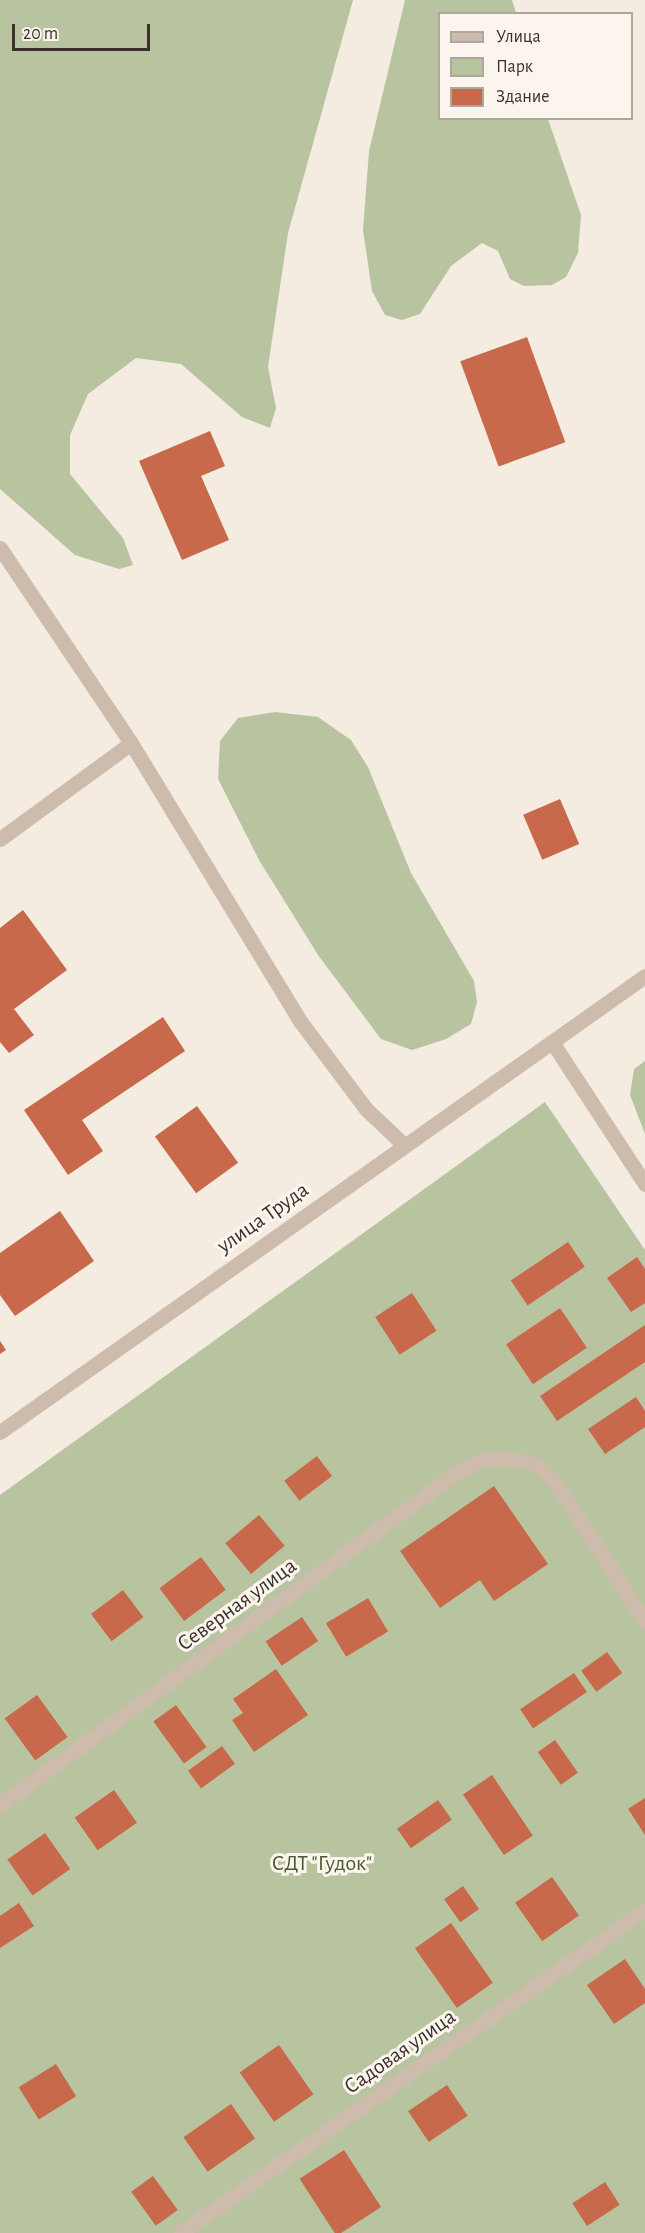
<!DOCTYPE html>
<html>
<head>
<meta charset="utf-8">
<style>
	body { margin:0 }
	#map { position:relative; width:645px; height:2233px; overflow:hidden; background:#f4ebe1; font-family:"Alegreya Sans",sans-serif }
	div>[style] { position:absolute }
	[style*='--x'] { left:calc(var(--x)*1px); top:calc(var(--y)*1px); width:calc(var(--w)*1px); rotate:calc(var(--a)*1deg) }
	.green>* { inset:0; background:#b8c4a0 }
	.building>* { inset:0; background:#c8694b; transform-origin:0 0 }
	.street>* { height:15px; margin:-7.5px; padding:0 7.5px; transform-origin:7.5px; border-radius:7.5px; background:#cdbbac }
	span { translate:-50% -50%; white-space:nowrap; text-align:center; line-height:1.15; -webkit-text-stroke:6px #fbf5ee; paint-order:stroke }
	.street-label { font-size:22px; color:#3b302b }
	.park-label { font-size:22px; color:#4a5a2e }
	.legend { position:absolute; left:438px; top:12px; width:195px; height:108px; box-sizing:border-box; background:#fbf5ee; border:2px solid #aea6a0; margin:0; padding:8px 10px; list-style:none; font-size:18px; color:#3b302b }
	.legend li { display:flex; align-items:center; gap:12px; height:30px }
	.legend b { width:30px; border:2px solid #aea6a0 }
	.scale { position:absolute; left:12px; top:24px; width:138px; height:27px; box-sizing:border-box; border:3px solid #3b302b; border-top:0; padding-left:8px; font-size:18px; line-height:21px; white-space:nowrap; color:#3b302b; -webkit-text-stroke:4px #fbf5ee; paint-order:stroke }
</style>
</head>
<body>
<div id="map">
	<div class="green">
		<div style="clip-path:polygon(0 0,353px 0,288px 233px,268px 367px,276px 408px,270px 428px,242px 417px,181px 364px,136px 358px,88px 394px,70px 435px,70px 474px,123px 538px,133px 565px,119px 569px,75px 555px,0 489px)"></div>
		<div style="clip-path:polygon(405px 0,512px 0,516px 13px,440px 14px,440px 118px,548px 119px,581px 215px,578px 253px,566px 277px,552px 285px,524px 286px,510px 279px,498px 251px,482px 243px,451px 266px,420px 314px,402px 320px,385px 315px,372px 291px,363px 230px,369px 151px)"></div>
		<div style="clip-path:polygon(275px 712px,318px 717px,351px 740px,368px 767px,411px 873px,474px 981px,477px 1002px,471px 1024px,446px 1039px,412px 1050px,381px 1039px,318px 955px,259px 860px,218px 779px,220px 741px,238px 718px)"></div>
		<div style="clip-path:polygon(645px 1061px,645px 1134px,630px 1095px,634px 1069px)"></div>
		<div style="clip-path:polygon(545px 1102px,645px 1250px,645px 2233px,0 2233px,0 1495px)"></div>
	</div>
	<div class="building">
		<div style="left:527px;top:337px;width:112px;height:71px;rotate:70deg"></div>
		<div style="clip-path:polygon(210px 431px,225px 466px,201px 476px,229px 540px,182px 560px,139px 461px)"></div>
		<div style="left:560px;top:799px;width:49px;height:40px;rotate:67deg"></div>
		<div style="clip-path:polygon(23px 910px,67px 970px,14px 1009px,34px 1035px,9px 1053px,0 1042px,0 928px)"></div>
		<div style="clip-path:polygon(163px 1017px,185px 1051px,82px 1120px,103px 1151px,68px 1175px,24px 1110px)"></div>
		<div style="left:197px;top:1106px;width:70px;height:52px;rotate:54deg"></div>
		<div style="clip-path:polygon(60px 1211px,94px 1261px,15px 1316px,0 1295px,0 1253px)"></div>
		<div style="left:568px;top:1242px;width:30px;height:69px;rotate:56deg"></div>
		<div style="clip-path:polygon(637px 1257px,645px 1269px,645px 1303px,631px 1312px,607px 1278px)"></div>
		<div style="left:412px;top:1293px;width:45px;height:44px;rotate:57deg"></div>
		<div style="left:560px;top:1308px;width:48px;height:65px;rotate:56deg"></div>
		<div style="clip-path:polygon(645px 1325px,645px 1362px,557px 1421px,540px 1396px)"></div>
		<div style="clip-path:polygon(0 1341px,6px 1350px,0 1354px)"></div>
		<div style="clip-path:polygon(636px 1397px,645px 1411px,645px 1427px,605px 1454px,588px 1429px)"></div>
		<div style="left:317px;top:1456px;width:25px;height:41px;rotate:53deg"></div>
		<div style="clip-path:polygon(494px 1486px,548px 1564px,494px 1601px,480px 1580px,440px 1608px,400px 1551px)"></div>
		<div style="left:259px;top:1515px;width:40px;height:44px;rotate:50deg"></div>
		<div style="left:201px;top:1557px;width:41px;height:52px;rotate:53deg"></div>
		<div style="left:123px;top:1590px;width:34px;height:40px;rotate:53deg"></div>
		<div style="left:368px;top:1598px;width:39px;height:49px;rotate:59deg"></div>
		<div style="left:302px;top:1617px;width:29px;height:44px;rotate:56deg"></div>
		<div style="left:607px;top:1652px;width:26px;height:32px;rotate:54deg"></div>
		<div style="clip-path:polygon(276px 1669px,308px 1715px,254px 1752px,232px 1720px,243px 1713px,233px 1699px)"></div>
		<div style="left:574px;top:1673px;width:23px;height:65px;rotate:56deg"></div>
		<div style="left:37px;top:1695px;width:52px;height:40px;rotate:54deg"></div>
		<div style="left:176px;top:1705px;width:52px;height:28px;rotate:54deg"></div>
		<div style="left:555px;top:1740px;width:40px;height:21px;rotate:55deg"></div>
		<div style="left:222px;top:1746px;width:22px;height:42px;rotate:54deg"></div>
		<div style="left:492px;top:1775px;width:73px;height:35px;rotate:56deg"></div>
		<div style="left:114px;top:1790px;width:40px;height:48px;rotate:55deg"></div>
		<div style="clip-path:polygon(645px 1798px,645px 1835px,628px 1809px)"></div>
		<div style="left:438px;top:1800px;width:24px;height:50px;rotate:55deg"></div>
		<div style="left:45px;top:1833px;width:44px;height:46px;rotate:55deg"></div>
		<div style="left:552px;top:1877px;width:47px;height:45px;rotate:55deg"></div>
		<div style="left:463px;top:1886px;width:28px;height:23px;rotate:55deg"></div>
		<div style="clip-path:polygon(19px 1903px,34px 1926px,0 1948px,0 1916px)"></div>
		<div style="left:451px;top:1923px;width:73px;height:44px;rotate:55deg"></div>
		<div style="clip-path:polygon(625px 1959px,645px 1989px,645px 2003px,614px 2024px,587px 1985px)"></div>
		<div style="left:279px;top:2045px;width:60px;height:48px;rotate:55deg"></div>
		<div style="left:56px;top:2064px;width:38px;height:44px;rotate:58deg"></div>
		<div style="left:447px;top:2085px;width:37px;height:47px;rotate:56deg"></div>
		<div style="left:231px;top:2104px;width:42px;height:58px;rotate:55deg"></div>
		<div style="left:344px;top:2150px;width:68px;height:53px;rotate:57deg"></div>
		<div style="left:153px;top:2176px;width:42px;height:27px;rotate:54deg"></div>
		<div style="left:605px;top:2182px;width:27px;height:39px;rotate:57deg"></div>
	</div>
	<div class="street">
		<div style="--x:0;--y:548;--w:235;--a:56.1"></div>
		<div style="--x:131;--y:743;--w:325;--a:58.7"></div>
		<div style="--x:300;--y:1021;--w:110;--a:53.1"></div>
		<div style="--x:366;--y:1109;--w:52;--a:43.5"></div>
		<div style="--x:0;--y:839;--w:162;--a:-36.2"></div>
		<div style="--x:552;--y:1042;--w:170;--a:56.8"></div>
		<div style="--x:0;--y:1432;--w:790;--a:-35.26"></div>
		<div style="--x:0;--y:1805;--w:564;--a:-36.06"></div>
		<div style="--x:456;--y:1473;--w:30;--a:-26"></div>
		<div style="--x:483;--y:1460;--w:26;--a:-4"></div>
		<div style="--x:509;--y:1458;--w:29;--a:14"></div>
		<div style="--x:537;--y:1465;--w:25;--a:43"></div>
		<div style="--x:555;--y:1482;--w:166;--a:57.1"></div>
		<div style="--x:180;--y:2233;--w:566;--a:-34.78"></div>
	</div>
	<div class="street-label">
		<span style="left:263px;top:1218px;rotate:-35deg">улица Труда</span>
		<span style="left:237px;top:1605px;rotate:-36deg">Северная улица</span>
		<span style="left:400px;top:2052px;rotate:-35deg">Садовая улица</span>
	</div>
	<div class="park-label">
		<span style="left:322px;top:1864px">СДТ "Гудок"</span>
	</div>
	<ul class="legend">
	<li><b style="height:8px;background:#cdbbac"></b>Улица</li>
	<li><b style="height:16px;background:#b8c4a0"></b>Парк</li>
	<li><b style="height:16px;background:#c8694b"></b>Здание</li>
	</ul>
	<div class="scale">20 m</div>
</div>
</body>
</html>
